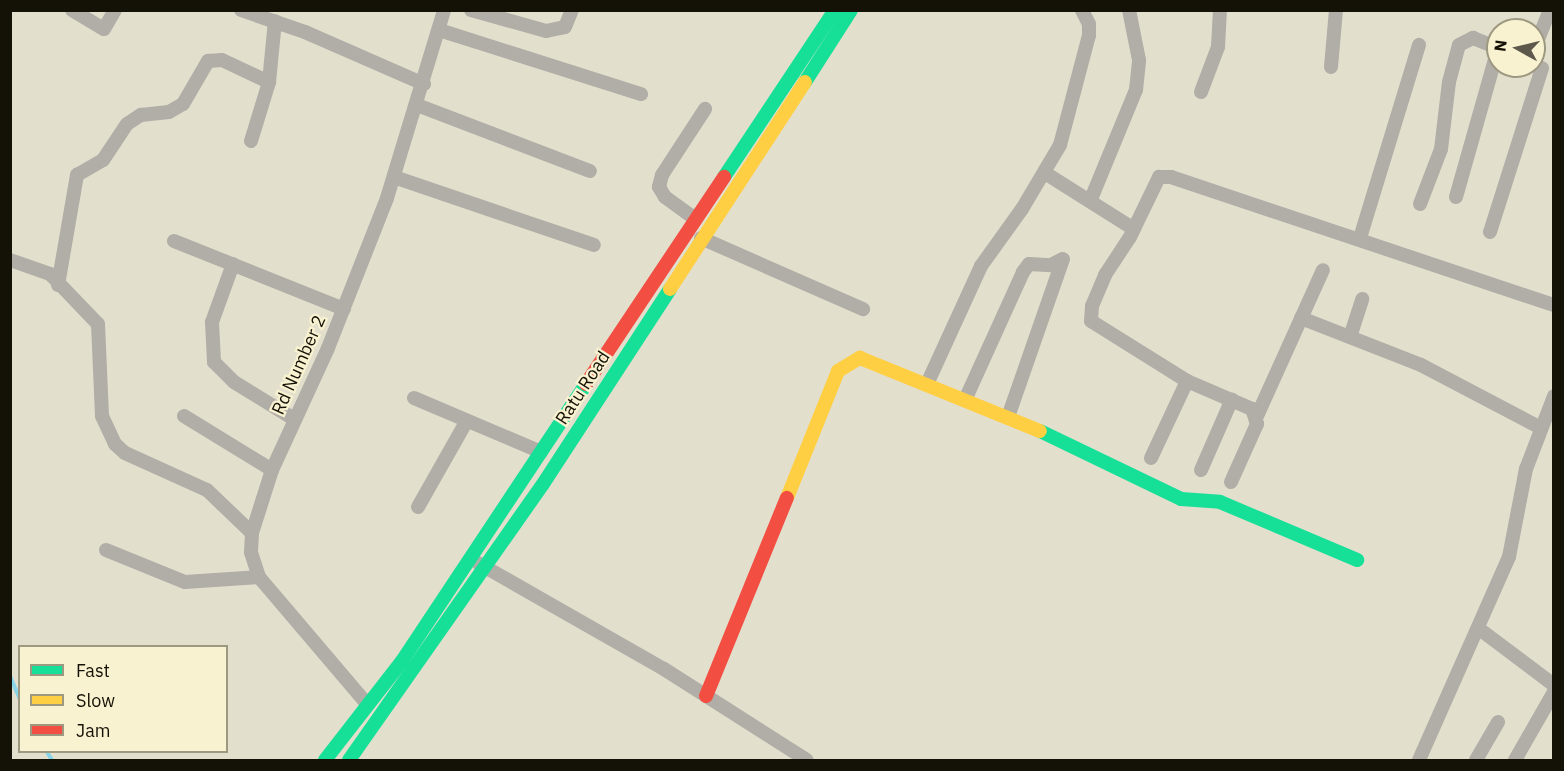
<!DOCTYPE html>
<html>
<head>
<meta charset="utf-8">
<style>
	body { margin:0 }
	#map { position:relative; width:1564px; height:771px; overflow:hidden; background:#e3dfcd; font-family:"IBM Plex Sans",sans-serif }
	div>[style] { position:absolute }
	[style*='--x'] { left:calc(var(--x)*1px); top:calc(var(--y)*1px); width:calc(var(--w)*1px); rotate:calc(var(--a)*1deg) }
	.stream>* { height:4px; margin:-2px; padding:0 2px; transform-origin:2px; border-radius:2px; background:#8ad4ea }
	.street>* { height:14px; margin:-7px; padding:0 7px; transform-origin:7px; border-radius:7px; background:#b1ada7 }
	.fast>* { height:14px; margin:-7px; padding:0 7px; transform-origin:7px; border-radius:7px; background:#16e098 }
	.slow>* { height:14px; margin:-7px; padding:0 7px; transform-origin:7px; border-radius:7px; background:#ffcf43 }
	.jam>* { height:14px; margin:-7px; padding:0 7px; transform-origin:7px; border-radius:7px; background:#f24e42 }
	span { translate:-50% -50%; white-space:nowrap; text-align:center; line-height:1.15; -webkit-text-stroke:4.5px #f9f2d1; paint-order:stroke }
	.street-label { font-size:18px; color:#141106 }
	.frame { position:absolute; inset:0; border:12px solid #141106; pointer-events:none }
	.legend { position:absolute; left:18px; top:645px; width:210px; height:108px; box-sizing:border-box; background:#f9f2d1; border:2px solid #9d9880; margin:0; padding:8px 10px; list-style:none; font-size:18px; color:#141106 }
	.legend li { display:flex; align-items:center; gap:12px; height:30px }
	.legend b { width:30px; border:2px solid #9d9880 }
	.north { position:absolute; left:1486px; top:18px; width:60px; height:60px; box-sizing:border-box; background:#f9f2d1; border:2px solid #9d9880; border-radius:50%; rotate:278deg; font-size:16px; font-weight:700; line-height:24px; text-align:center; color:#141106 }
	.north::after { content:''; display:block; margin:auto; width:21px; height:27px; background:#5c594c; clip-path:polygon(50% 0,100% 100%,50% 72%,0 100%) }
</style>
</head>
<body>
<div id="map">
	<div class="stream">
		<div style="--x:10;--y:676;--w:25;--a:67"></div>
		<div style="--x:47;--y:752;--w:9;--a:58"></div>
	</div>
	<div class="street">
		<div style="--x:72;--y:10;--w:37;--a:31"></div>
		<div style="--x:104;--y:29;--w:22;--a:-60"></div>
		<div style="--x:241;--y:10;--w:68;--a:19"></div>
		<div style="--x:305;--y:32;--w:130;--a:23.6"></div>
		<div style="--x:471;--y:10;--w:78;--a:15.6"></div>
		<div style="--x:546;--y:31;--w:19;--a:-12"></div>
		<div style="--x:565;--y:27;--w:18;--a:-68"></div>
		<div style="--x:439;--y:30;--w:212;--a:17.6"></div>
		<div style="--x:1539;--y:37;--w:29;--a:-68"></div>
		<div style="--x:1331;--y:67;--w:57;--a:-85"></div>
		<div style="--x:1201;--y:92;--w:48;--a:-69.3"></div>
		<div style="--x:1218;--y:47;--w:37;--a:-87"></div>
		<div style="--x:417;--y:105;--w:185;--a:20.9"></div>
		<div style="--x:251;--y:141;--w:62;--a:-73"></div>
		<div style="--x:269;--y:82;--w:61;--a:-84.4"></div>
		<div style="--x:1045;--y:173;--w:105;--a:32.2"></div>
		<div style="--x:394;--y:177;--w:211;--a:18.8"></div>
		<div style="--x:1456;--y:197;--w:154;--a:-74.2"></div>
		<div style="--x:1091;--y:199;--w:118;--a:-67.6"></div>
		<div style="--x:1136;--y:90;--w:30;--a:-84"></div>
		<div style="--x:1139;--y:60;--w:51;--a:-101.3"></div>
		<div style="--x:1420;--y:204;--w:59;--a:-69.1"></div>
		<div style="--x:1441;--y:149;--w:67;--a:-83.2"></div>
		<div style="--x:1449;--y:82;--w:38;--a:-75"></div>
		<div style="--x:1459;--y:45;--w:16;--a:-27"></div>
		<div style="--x:1473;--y:38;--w:27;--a:22"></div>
		<div style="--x:694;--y:218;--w:36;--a:-144"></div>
		<div style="--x:665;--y:197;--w:12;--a:-121"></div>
		<div style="--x:659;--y:187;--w:12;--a:-76"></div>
		<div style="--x:662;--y:175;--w:79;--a:-56.9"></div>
		<div style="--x:1490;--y:232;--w:172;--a:-72.4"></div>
		<div style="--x:701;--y:238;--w:177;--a:23.7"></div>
		<div style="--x:1360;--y:238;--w:202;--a:-73"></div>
		<div style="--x:174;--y:241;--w:183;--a:21.8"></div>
		<div style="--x:10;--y:260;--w:42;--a:19.3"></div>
		<div style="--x:50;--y:274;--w:69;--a:46.2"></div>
		<div style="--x:98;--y:324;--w:92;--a:87.5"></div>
		<div style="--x:102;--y:416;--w:31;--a:65"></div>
		<div style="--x:115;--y:444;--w:13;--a:42"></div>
		<div style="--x:125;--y:453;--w:90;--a:24.3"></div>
		<div style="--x:207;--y:490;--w:62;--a:43.7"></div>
		<div style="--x:233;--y:264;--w:62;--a:109.9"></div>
		<div style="--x:212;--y:322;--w:40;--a:87.1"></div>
		<div style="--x:214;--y:362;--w:28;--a:45"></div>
		<div style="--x:234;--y:382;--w:70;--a:31.7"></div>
		<div style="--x:58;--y:285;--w:112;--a:-80.2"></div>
		<div style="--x:77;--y:175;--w:30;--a:-30"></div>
		<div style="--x:103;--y:160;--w:43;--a:-56.3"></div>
		<div style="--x:127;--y:124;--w:17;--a:-33"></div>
		<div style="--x:141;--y:115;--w:28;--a:-6"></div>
		<div style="--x:169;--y:112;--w:16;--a:-30"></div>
		<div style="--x:183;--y:104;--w:50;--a:-59.8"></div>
		<div style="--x:208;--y:61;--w:14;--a:-4"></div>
		<div style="--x:222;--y:60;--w:52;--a:25.1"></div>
		<div style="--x:1301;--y:318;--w:129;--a:21.4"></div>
		<div style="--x:1421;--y:365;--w:133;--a:27.7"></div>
		<div style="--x:1350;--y:337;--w:40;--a:-72"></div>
		<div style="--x:927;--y:384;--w:130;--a:-65.4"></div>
		<div style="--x:981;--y:266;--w:70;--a:-54.3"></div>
		<div style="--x:1022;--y:209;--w:74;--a:-59.3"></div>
		<div style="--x:1060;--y:145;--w:114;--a:-75.2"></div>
		<div style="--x:1089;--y:35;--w:11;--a:-90"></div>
		<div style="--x:1089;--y:24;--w:16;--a:-117"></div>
		<div style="--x:414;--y:398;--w:138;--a:23"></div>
		<div style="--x:965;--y:400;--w:141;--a:-65.6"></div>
		<div style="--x:1023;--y:272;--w:10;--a:-53"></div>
		<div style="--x:1029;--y:264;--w:22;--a:3"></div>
		<div style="--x:1051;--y:265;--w:13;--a:-27"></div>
		<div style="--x:184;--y:416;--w:103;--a:31.5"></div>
		<div style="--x:1257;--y:416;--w:160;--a:-65.7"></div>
		<div style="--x:1008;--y:417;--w:167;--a:-70.8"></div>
		<div style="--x:1151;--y:458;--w:85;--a:-64.9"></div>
		<div style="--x:1201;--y:470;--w:77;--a:-66.4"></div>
		<div style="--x:1231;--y:482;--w:64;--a:-65.9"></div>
		<div style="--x:1257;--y:424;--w:16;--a:-108"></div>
		<div style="--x:1252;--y:409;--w:71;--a:-156.7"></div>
		<div style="--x:1187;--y:381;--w:113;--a:-148"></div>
		<div style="--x:1091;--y:321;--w:15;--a:-86"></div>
		<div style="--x:1092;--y:306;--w:34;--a:-67"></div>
		<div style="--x:1105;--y:275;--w:45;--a:-56.7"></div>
		<div style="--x:1130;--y:237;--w:67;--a:-64.2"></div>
		<div style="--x:1159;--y:177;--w:12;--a:0"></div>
		<div style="--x:1171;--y:177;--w:404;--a:18.5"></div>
		<div style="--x:418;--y:507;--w:98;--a:-60.5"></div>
		<div style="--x:106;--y:550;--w:85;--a:22.1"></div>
		<div style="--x:185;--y:582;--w:74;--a:-3.9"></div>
		<div style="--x:478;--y:563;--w:214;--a:29.7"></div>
		<div style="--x:664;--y:669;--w:169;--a:32.5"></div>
		<div style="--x:1478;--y:628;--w:95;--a:36.9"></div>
		<div style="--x:367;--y:704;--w:167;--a:-130.4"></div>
		<div style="--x:259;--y:577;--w:26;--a:-108"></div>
		<div style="--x:251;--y:552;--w:19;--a:-87"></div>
		<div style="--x:252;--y:533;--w:66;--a:-72.4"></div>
		<div style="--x:272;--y:470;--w:134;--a:-65.3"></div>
		<div style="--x:328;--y:348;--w:161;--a:-68.5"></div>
		<div style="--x:387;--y:198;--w:196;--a:-73.1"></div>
		<div style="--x:1419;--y:760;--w:222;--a:-66.1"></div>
		<div style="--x:1509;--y:557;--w:90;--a:-79.1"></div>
		<div style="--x:1526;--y:469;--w:78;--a:-69"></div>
		<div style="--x:1476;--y:760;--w:44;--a:-59.9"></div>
		<div style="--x:1515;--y:760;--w:78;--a:-60.2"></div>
	</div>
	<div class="fast">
		<div style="--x:805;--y:82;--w:85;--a:-57.4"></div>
		<div style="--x:724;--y:177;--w:201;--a:-56.4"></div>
		<div style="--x:1040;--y:431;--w:157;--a:25.7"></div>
		<div style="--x:1181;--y:499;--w:39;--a:4"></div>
		<div style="--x:1220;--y:502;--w:149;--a:22.9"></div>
		<div style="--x:325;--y:760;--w:125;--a:-52.1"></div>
		<div style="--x:402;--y:661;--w:333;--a:-56.4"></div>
		<div style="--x:349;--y:760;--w:337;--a:-54.9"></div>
		<div style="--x:543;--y:484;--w:233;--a:-56.9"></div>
	</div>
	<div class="slow">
		<div style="--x:670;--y:289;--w:247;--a:-56.9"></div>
		<div style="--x:787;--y:498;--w:137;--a:-68.1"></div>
		<div style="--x:838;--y:371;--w:26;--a:-31"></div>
		<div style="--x:860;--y:358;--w:194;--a:22.1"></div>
	</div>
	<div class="jam">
		<div style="--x:586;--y:384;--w:249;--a:-56.3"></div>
		<div style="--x:706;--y:696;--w:214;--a:-67.8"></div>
	</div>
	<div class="street-label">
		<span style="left:299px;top:365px;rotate:-66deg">Rd Number 2</span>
		<span style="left:583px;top:388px;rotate:-57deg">Ratu Road</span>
	</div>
	<div class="frame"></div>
	<ul class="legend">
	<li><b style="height:8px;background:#16e098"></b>Fast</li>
	<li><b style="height:8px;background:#ffcf43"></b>Slow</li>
	<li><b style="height:8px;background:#f24e42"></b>Jam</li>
	</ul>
	<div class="north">N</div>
</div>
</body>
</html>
